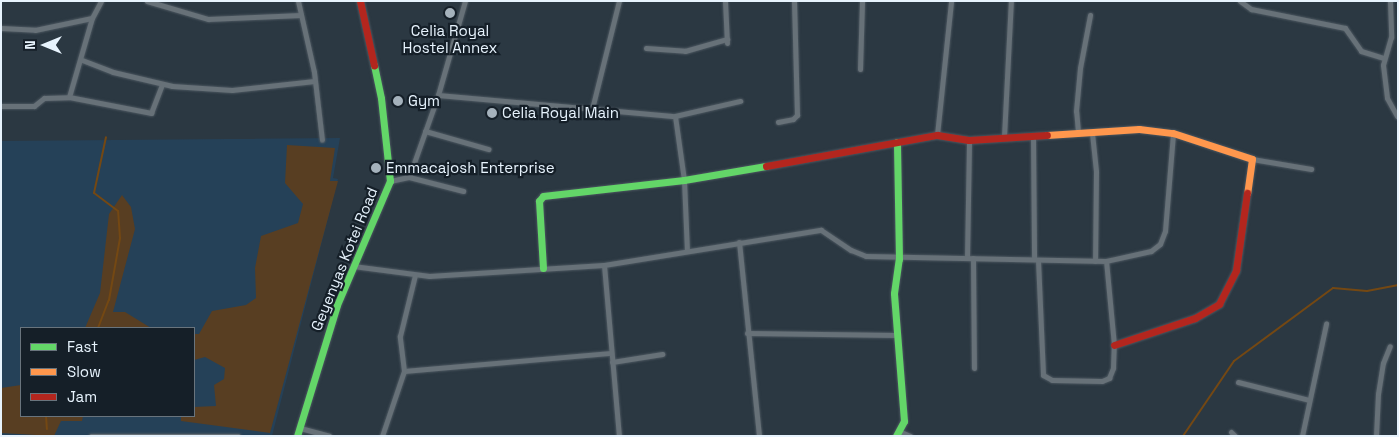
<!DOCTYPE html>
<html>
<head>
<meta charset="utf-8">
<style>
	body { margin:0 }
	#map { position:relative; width:1399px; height:437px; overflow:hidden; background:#2b3842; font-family:"Space Grotesk",sans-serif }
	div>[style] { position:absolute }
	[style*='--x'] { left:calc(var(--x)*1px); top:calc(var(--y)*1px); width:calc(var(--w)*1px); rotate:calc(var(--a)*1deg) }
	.built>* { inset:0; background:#254158 }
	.green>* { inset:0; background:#583e22 }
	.stream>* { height:2px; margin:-1px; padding:0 1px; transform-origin:1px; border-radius:1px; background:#744813 }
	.roads { filter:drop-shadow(0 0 1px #4b565f) drop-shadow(0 0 1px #4b565f) }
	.street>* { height:5px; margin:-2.5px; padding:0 2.5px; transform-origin:2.5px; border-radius:2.5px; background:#677178 }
	.fast>* { height:7px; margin:-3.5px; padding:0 3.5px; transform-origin:3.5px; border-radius:3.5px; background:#63d668 }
	.slow>* { height:7px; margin:-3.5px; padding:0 3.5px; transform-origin:3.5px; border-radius:3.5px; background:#ff974d }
	.jam>* { height:7px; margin:-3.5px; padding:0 3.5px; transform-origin:3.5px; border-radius:3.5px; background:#b3261e }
	.dots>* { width:14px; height:14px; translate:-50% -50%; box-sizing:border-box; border:2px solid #151f28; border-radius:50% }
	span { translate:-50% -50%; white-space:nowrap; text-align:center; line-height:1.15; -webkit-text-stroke:4.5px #151f28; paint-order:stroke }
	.poi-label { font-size:15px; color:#e7f3fd }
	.left { translate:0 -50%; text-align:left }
	.street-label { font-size:15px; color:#e7f3fd }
	.frame { position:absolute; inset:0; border:2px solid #e7f3fd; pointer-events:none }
	.legend { position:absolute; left:20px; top:327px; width:175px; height:90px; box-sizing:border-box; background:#151f28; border:1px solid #69747d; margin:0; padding:6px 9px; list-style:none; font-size:15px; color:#e7f3fd }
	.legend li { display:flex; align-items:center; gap:10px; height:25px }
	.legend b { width:25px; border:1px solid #69747d }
	.north { position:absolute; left:20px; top:20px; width:50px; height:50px; -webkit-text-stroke:4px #151f28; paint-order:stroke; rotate:270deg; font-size:14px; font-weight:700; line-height:20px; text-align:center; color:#e7f3fd }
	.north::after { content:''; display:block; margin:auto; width:18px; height:22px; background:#e7f3fd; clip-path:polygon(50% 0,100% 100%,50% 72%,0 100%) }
</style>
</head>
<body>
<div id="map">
	<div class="built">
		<div style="clip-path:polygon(evenodd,340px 138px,333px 178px,338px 179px,272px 436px,1px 436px,1px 141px,340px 138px,21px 328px,194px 328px,194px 416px,21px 416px,21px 328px)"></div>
	</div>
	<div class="green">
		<div style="clip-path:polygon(287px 145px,335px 148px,330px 181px,338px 181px,270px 433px,181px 421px,181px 416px,194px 416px,194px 407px,216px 406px,214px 385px,224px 379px,225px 368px,205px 357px,194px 360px,194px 334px,199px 334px,212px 311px,246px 305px,256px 298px,255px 268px,261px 236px,298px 223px,303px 204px,285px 183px)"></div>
		<div style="clip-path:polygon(122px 195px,131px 207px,135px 229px,113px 312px,125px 312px,151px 328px,85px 328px,100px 293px,109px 214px)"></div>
		<div style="clip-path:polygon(21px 385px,21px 416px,83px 416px,82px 421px,61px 421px,54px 436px,1px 433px,1px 388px)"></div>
	</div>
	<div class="stream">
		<div style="--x:98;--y:328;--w:30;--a:-69"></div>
		<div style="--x:109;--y:300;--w:63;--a:-79.9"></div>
		<div style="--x:120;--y:238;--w:27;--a:-94"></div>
		<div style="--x:118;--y:211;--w:30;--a:-143"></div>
		<div style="--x:94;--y:193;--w:57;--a:-77.9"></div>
		<div style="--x:46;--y:416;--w:13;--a:86"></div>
		<div style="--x:1183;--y:436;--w:91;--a:-55.8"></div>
		<div style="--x:1234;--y:361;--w:123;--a:-36.4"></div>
		<div style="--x:1333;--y:288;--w:34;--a:5"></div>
		<div style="--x:1367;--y:291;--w:32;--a:-11"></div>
	</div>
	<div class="roads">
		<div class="street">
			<div style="--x:147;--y:1;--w:64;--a:16.4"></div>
			<div style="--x:208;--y:19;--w:93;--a:-2.5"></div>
			<div style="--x:298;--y:1;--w:73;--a:77.3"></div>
			<div style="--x:314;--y:72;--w:68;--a:83.3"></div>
			<div style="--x:725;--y:1;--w:42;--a:87.3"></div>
			<div style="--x:1240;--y:1;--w:14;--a:36"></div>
			<div style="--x:1251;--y:9;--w:96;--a:11.4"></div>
			<div style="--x:1345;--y:28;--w:28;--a:55"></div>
			<div style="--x:1361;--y:51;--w:24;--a:17"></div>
			<div style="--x:1390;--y:1;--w:36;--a:88"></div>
			<div style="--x:1391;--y:37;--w:29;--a:106"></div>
			<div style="--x:1383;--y:65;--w:33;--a:83"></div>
			<div style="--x:1387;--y:98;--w:21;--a:61"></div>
			<div style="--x:1;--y:28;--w:34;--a:3"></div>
			<div style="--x:35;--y:30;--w:58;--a:-11.9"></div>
			<div style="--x:646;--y:48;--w:39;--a:4"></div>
			<div style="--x:685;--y:51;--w:44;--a:-15.9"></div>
			<div style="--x:82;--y:60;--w:33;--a:21"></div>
			<div style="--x:113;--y:72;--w:61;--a:13.3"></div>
			<div style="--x:172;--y:86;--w:60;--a:3.8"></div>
			<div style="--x:232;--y:90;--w:83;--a:-6.2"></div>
			<div style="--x:860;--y:69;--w:68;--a:-88.3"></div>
			<div style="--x:438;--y:95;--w:238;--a:5.1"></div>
			<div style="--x:675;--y:116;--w:67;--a:-13"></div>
			<div style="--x:69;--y:97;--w:82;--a:-73.8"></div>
			<div style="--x:92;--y:18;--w:19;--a:-62"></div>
			<div style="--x:1;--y:106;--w:33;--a:0"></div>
			<div style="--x:34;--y:106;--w:13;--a:-39"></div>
			<div style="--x:44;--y:98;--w:25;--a:-2"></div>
			<div style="--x:69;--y:97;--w:84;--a:11"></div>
			<div style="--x:151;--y:113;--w:31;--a:-69"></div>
			<div style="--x:592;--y:109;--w:111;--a:-76"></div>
			<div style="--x:675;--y:116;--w:65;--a:82"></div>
			<div style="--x:684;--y:180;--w:71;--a:87.6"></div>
			<div style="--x:778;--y:122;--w:15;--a:-11"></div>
			<div style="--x:793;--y:119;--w:6;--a:-45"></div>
			<div style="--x:797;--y:115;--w:114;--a:-91.5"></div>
			<div style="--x:425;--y:131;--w:66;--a:15.9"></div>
			<div style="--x:1078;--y:132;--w:21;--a:-95"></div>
			<div style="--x:1076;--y:111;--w:43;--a:-84.7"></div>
			<div style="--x:1080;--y:68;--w:54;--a:-79.3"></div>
			<div style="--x:1092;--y:133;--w:39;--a:84"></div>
			<div style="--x:1096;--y:172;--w:89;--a:90.6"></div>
			<div style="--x:937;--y:135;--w:135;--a:-84"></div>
			<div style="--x:1033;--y:135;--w:124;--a:89.5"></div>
			<div style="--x:1004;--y:137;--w:136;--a:-87.1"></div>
			<div style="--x:1252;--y:159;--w:60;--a:9.6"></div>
			<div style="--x:409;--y:177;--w:87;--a:-70.5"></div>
			<div style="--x:438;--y:95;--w:98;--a:-74"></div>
			<div style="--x:390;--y:181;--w:19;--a:-12"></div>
			<div style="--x:409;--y:177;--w:56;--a:14.5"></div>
			<div style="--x:739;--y:242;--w:195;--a:84.1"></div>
			<div style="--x:967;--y:258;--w:118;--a:-89"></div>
			<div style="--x:973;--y:258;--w:110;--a:89.5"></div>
			<div style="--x:1038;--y:260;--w:115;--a:87.5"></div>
			<div style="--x:1043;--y:375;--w:10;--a:29"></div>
			<div style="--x:1052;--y:380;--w:50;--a:1.1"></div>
			<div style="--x:1102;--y:381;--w:8;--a:-23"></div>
			<div style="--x:1109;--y:378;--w:11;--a:-68"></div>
			<div style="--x:1113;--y:368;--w:23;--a:-88"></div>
			<div style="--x:1114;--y:345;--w:84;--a:-95.4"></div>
			<div style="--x:604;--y:265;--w:172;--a:85"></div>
			<div style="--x:353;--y:266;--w:77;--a:7.5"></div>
			<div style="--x:429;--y:276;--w:175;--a:-3.6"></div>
			<div style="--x:604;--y:265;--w:220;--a:-9.2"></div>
			<div style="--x:821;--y:230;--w:36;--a:34"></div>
			<div style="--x:851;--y:250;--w:16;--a:22"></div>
			<div style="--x:866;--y:256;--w:240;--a:1.2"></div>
			<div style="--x:1106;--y:261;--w:46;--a:-12.5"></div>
			<div style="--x:1151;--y:251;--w:11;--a:-38"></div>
			<div style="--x:1160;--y:244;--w:14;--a:-69"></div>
			<div style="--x:1165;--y:231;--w:98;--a:-85.3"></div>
			<div style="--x:747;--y:333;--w:150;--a:0.8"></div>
			<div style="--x:612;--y:362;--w:51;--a:-9.1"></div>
			<div style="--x:404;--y:371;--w:208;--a:-5"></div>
			<div style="--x:1238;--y:382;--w:73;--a:14.2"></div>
			<div style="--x:300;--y:428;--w:30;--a:15"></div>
			<div style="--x:901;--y:432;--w:10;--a:24"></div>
			<div style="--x:1231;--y:432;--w:6;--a:45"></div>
			<div style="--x:91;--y:436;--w:147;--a:0"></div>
			<div style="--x:382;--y:436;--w:69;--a:-71.3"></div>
			<div style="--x:404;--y:371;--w:35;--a:-97"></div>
			<div style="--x:400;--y:336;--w:63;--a:-76.2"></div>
			<div style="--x:1302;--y:436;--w:115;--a:-77.9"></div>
			<div style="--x:1376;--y:436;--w:42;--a:-87.3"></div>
			<div style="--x:1378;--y:394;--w:31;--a:-81"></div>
			<div style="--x:1383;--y:363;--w:18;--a:-68"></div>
		</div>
		<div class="fast">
			<div style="--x:543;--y:268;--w:67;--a:-93.4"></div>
			<div style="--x:539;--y:201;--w:6;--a:-51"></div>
			<div style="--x:543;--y:196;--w:142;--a:-6.5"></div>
			<div style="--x:684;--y:180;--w:83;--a:-9.7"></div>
			<div style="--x:297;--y:436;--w:137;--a:-73"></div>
			<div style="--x:337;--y:305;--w:135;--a:-66.9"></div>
			<div style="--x:390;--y:181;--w:83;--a:-96.2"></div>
			<div style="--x:381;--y:98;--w:34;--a:-102"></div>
			<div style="--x:896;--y:436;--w:17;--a:-62"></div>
			<div style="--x:904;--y:421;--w:128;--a:-94.5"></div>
			<div style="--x:894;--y:293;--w:34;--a:-82"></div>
			<div style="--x:899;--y:259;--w:117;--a:-91"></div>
		</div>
		<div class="slow">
			<div style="--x:1047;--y:135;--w:92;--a:-3.7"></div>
			<div style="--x:1139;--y:129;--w:34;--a:7"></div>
			<div style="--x:1173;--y:133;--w:83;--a:18.2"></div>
			<div style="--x:1252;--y:159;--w:34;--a:98"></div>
		</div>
		<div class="jam">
			<div style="--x:360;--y:1;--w:66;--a:77.7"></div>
			<div style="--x:766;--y:166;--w:174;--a:-10.3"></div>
			<div style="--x:937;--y:135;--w:32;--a:9"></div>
			<div style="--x:969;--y:140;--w:78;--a:-3.7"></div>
			<div style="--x:1114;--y:345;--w:85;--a:-18.4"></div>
			<div style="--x:1195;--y:318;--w:28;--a:-30"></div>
			<div style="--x:1219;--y:304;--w:38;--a:-63"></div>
			<div style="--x:1236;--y:270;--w:78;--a:-81.9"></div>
		</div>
	</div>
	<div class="dots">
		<div style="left:450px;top:13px;background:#a5b2bc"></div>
		<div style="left:398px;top:101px;background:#a5b2bc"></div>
		<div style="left:492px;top:113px;background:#a5b2bc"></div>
		<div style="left:376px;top:168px;background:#a5b2bc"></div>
	</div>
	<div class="poi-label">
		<span style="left:450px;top:39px">Celia Royal<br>Hostel Annex</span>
		<span class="left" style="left:408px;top:101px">Gym</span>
		<span class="left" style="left:502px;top:113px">Celia Royal Main</span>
		<span class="left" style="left:386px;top:168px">Emmacajosh Enterprise</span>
	</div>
	<div class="street-label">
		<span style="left:344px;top:259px;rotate:-68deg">Geyenyas Kotei Road</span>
	</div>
	<div class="frame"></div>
	<ul class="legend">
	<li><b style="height:6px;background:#63d668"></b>Fast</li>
	<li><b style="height:6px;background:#ff974d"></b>Slow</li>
	<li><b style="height:6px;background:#b3261e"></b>Jam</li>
	</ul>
	<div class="north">N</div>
</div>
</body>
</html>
